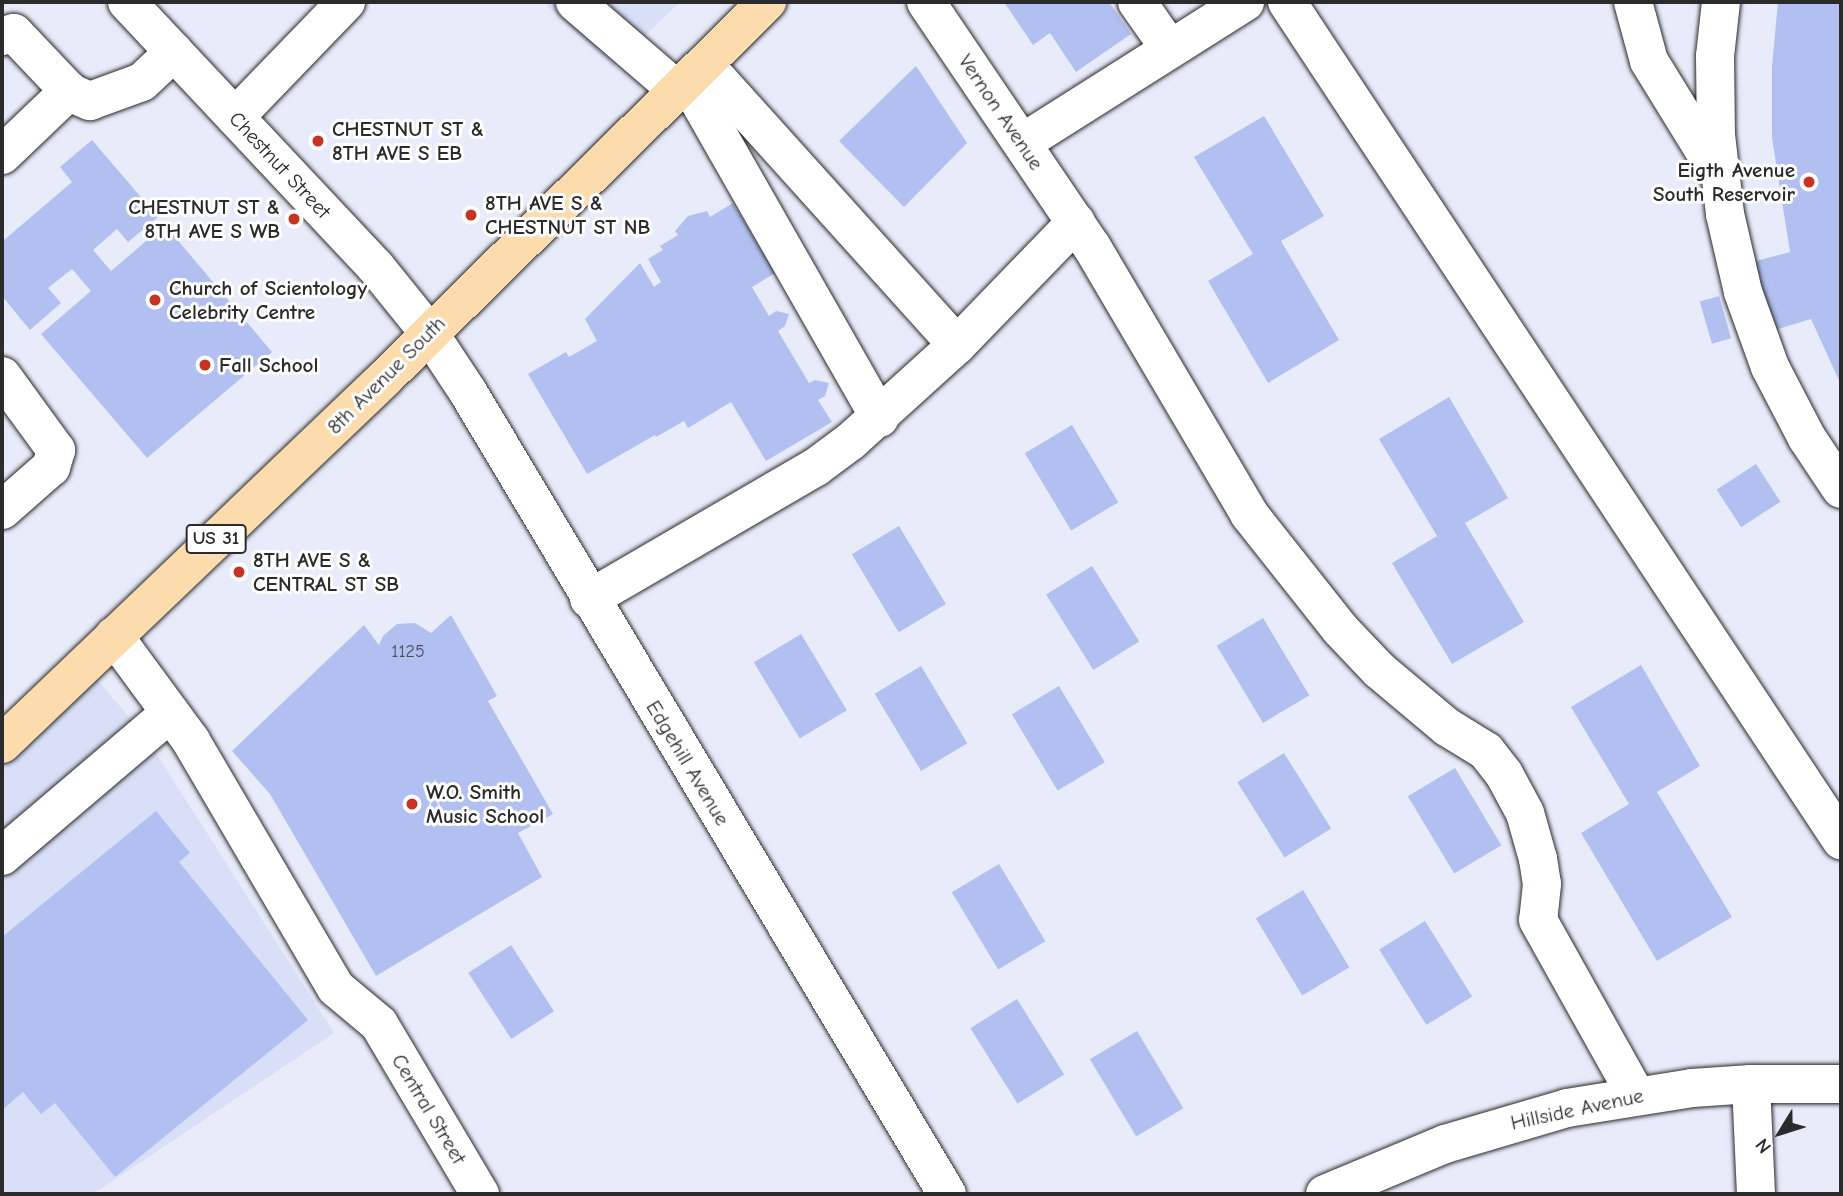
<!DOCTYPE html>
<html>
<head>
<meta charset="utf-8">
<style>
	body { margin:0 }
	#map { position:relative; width:1843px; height:1196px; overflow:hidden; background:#e8ecfa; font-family:"Comic Neue",sans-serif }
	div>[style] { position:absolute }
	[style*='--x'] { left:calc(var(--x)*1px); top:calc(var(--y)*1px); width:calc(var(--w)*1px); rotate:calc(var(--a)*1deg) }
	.built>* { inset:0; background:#d8dff7 }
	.building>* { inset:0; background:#b1c0f0; transform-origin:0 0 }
	.roads { filter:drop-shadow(0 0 2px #2b2b2b) drop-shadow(0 0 2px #2b2b2b) }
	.minor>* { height:38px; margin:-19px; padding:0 19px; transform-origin:19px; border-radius:19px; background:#fff }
	.major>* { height:38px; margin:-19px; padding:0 19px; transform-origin:19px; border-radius:19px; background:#fcdcac }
	.dots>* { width:19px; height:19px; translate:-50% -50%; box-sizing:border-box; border:4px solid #fff; border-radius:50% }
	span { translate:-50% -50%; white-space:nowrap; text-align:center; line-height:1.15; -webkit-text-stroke:6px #fff; paint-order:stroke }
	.number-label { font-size:18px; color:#4c505c }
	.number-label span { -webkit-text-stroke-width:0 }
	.shield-label span { padding:2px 5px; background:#fff; border:2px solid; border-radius:5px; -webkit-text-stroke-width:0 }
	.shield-label { font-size:19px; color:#2b2b2b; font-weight:700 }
	.street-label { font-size:21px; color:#2b2b2b }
	.poi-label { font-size:21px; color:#2b2b2b; font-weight:700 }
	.left { translate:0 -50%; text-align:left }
	.right { translate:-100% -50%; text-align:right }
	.frame { position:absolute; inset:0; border:4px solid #2b2b2b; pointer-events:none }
	.north { position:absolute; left:1745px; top:1098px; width:70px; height:70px; -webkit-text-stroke:5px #fff; paint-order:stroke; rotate:232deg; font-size:19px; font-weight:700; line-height:28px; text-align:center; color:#2b2b2b }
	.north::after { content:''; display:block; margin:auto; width:24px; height:32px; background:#2b2b2b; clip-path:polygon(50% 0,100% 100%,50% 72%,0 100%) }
</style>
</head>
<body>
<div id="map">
	<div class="built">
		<div style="clip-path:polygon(543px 2px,680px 2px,613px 67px)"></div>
		<div style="clip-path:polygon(84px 665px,144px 734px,334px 1033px,93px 1194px,2px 1194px,2px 744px)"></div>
	</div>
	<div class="building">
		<div style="clip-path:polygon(1004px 2px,1109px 2px,1131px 34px,1076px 72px,1050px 33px,1033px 45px)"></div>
		<div style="clip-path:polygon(1778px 2px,1841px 2px,1841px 385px,1811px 319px,1775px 330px,1752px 262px,1790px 252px,1772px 138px,1772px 66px)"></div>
		<div style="clip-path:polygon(916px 66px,967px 143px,904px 207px,839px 141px)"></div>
		<div style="clip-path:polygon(1264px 116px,1324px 216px,1281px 241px,1339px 340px,1268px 383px,1208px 281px,1253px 254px,1194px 157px)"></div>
		<div style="clip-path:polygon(92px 140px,158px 217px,128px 242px,117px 229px,93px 250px,111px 271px,165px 225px,272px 352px,147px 458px,41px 334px,91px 291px,72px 269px,48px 288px,61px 303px,30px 330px,2px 296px,2px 237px,4px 240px,72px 182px,60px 167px)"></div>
		<div style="clip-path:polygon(733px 203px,775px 273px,752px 287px,769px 316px,776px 311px,789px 314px,785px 326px,778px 331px,809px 383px,815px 380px,829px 383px,825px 396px,818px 400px,832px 422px,766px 461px,731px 402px,688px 428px,684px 421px,656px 437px,655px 435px,587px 474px,528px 374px,566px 352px,569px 357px,597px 341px,585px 319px,640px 263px,654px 287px,661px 282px,648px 259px,663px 250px,660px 246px,678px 235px,675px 231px,688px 216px,707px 211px,710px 217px)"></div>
		<div style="left:1719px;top:296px;width:44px;height:20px;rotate:74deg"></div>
		<div style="clip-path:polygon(1449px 397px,1508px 498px,1465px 523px,1524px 622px,1452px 664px,1392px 563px,1437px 536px,1379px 439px)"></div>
		<div style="left:1072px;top:425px;width:90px;height:55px;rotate:59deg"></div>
		<div style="left:1756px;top:464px;width:45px;height:47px;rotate:57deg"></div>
		<div style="left:899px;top:526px;width:91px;height:55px;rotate:59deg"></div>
		<div style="left:1092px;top:566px;width:89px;height:54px;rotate:58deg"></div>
		<div style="clip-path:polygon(451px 615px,497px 696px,488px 701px,553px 814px,518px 833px,542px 877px,376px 976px,270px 794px,232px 751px,364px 625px,379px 645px,383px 636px,397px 624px,415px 623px,431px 633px)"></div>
		<div style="left:1263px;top:618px;width:90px;height:54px;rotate:59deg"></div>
		<div style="left:801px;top:634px;width:89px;height:55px;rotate:59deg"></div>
		<div style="clip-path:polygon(1641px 665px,1700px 766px,1657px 792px,1732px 917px,1657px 961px,1581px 833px,1629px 804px,1571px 707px)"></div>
		<div style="left:921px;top:666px;width:90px;height:54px;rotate:59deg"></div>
		<div style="left:1059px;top:686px;width:89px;height:55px;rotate:59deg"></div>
		<div style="left:1284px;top:753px;width:89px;height:55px;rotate:58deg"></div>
		<div style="left:1455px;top:768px;width:90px;height:55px;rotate:59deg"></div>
		<div style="clip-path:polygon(156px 811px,190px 853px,179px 862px,308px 1020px,115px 1177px,55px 1103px,41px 1114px,23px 1092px,2px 1110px,2px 937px)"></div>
		<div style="left:999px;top:864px;width:90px;height:55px;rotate:59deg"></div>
		<div style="left:1303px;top:890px;width:90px;height:55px;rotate:59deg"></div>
		<div style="left:1425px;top:921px;width:89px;height:54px;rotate:58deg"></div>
		<div style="left:511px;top:945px;width:79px;height:51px;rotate:57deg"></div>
		<div style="left:1017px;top:999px;width:89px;height:55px;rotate:58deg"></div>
		<div style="left:1137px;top:1031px;width:90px;height:55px;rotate:59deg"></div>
	</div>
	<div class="roads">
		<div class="minor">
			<div style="--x:127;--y:2;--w:362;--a:46.8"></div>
			<div style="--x:375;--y:266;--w:86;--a:51.1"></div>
			<div style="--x:429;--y:333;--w:71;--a:56.5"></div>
			<div style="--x:468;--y:392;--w:934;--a:59.15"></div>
			<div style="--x:575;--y:2;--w:135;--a:40.8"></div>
			<div style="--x:926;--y:2;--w:296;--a:55.9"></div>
			<div style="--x:1092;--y:247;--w:310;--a:59.5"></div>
			<div style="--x:1249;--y:514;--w:147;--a:51.6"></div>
			<div style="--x:1340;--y:629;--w:57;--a:46.4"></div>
			<div style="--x:1379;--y:670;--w:89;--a:40"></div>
			<div style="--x:1447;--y:727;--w:46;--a:31.6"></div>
			<div style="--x:1486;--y:751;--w:29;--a:52"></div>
			<div style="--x:1504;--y:774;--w:44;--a:61.7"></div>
			<div style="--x:1525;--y:813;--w:48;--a:74.2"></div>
			<div style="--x:1538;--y:859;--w:25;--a:81"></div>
			<div style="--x:1542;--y:884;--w:36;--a:96"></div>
			<div style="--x:1538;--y:920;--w:201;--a:60.8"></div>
			<div style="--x:1137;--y:2;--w:57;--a:54.9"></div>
			<div style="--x:1287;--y:2;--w:1005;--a:56.53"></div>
			<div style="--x:1633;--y:2;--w:61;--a:74.8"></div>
			<div style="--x:1649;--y:61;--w:128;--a:58.4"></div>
			<div style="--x:1721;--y:2;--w:54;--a:96.3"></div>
			<div style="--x:1715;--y:56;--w:79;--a:89.3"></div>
			<div style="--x:1716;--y:135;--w:80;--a:83.5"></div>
			<div style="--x:1725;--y:214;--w:80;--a:77"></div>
			<div style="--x:1743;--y:292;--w:80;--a:70.2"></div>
			<div style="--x:1770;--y:367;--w:80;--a:62.5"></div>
			<div style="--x:1807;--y:438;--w:61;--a:56.3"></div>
			<div style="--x:2;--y:36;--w:12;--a:-14"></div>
			<div style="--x:14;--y:33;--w:83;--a:46.5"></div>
			<div style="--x:71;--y:93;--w:21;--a:23"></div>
			<div style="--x:90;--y:101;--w:55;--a:-20.1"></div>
			<div style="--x:142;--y:82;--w:44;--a:-43.2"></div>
			<div style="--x:704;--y:64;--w:378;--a:48"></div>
			<div style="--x:687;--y:80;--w:389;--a:60.3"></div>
			<div style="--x:235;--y:117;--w:160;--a:-46"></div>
			<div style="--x:1022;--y:143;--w:264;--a:-32.3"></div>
			<div style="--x:2;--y:155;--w:93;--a:-43.7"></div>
			<div style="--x:2;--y:376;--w:92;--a:53.9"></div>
			<div style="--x:56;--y:450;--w:18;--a:106"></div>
			<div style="--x:51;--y:467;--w:65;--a:138.7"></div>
			<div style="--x:589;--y:599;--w:263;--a:-30.2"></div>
			<div style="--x:816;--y:467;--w:44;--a:-36.6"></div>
			<div style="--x:851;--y:441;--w:143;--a:-42.2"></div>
			<div style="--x:957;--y:345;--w:171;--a:-45.9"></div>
			<div style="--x:114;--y:636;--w:130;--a:53.7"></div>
			<div style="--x:191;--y:741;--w:286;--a:59.6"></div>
			<div style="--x:336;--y:988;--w:56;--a:39.9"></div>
			<div style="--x:379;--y:1024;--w:198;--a:59.3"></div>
			<div style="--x:2;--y:856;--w:221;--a:-40.4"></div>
			<div style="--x:1751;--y:1084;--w:110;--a:87.4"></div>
			<div style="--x:1325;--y:1194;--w:130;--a:-22.6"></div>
			<div style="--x:1445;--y:1144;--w:127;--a:-16.4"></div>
			<div style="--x:1567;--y:1108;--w:127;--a:-9.1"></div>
			<div style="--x:1692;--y:1088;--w:59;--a:-3.9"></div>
			<div style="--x:1751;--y:1084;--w:90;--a:0"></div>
		</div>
		<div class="major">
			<div style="--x:2;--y:744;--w:531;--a:-43.7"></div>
			<div style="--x:386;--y:377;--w:535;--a:-44.55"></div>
		</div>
	</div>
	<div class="dots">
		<div style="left:318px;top:141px;background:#c8321e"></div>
		<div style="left:1809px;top:182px;background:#c8321e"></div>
		<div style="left:471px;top:215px;background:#c8321e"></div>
		<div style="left:294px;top:219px;background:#c8321e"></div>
		<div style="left:155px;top:300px;background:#c8321e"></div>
		<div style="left:205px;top:365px;background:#c8321e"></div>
		<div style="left:239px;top:572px;background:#c8321e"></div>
		<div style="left:412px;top:804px;background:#c8321e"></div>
	</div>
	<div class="number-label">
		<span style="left:408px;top:652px">1125</span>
	</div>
	<div class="shield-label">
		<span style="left:216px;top:539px">US 31</span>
	</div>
	<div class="street-label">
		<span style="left:1001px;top:112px;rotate:56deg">Vernon Avenue</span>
		<span style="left:280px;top:165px;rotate:47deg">Chestnut Street</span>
		<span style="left:386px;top:375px;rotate:-45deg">8th Avenue South</span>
		<span style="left:688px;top:763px;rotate:59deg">Edgehill Avenue</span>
		<span style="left:429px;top:1109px;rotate:59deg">Central Street</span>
		<span style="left:1577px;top:1109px;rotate:-12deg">Hillside Avenue</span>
	</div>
	<div class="poi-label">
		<span class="left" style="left:332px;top:141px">CHESTNUT ST &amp;<br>8TH AVE S EB</span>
		<span class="right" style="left:1795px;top:182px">Eigth Avenue<br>South Reservoir</span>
		<span class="left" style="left:485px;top:215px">8TH AVE S &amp;<br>CHESTNUT ST NB</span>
		<span class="right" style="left:280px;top:219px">CHESTNUT ST &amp;<br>8TH AVE S WB</span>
		<span class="left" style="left:169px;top:300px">Church of Scientology<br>Celebrity Centre</span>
		<span class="left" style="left:219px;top:365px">Fall School</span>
		<span class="left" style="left:253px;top:572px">8TH AVE S &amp;<br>CENTRAL ST SB</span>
		<span class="left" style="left:426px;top:804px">W.O. Smith<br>Music School</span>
	</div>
	<div class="frame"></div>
	<div class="north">N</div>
</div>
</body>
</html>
